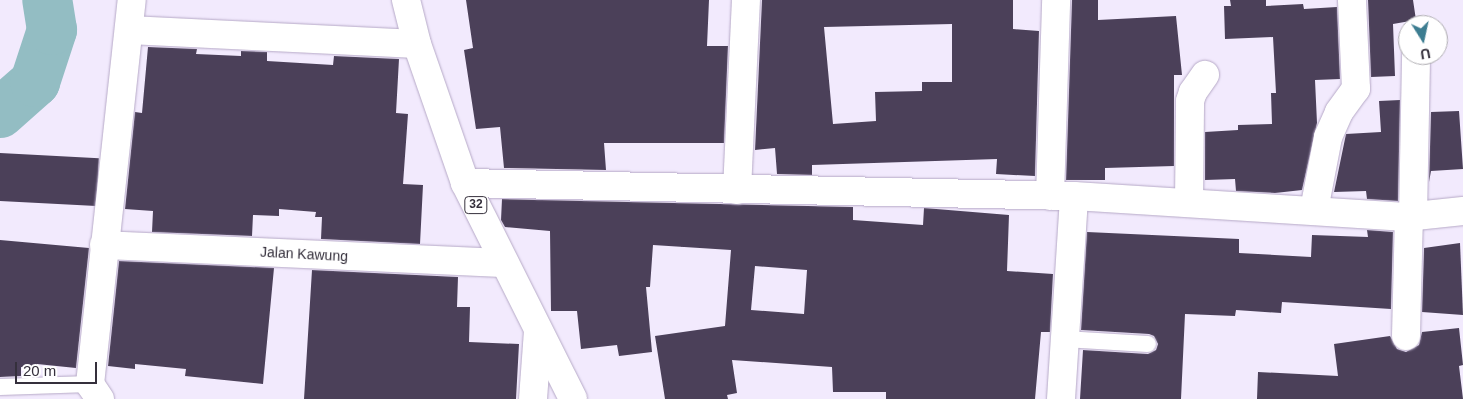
<!DOCTYPE html>
<html>
<head>
<meta charset="utf-8">
<style>
	body { margin:0 }
	#map { position:relative; width:1463px; height:399px; overflow:hidden; background:#f2eafd; font-family:Arial,sans-serif }
	div>[style] { position:absolute }
	[style*='--x'] { left:calc(var(--x)*1px); top:calc(var(--y)*1px); width:calc(var(--w)*1px); rotate:calc(var(--a)*1deg) }
	.river>* { height:50px; margin:-25px; padding:0 25px; transform-origin:25px; border-radius:25px; background:#93bdc3 }
	.building>* { inset:0; background:#4b4059; transform-origin:0 0 }
	.roads { filter:drop-shadow(0 0 1px #b6a9c7) drop-shadow(0 0 1px #b6a9c7) }
	.lane>* { height:16px; margin:-8px; padding:0 8px; transform-origin:8px; border-radius:8px; background:#fff }
	.street>* { height:28px; margin:-14px; padding:0 14px; transform-origin:14px; border-radius:14px; background:#fff }
	.highway>* { height:28px; margin:-14px; padding:0 14px; transform-origin:14px; border-radius:14px; background:#fff }
	span { translate:-50% -50%; white-space:nowrap; text-align:center; line-height:1.15; -webkit-text-stroke:5px #fff; paint-order:stroke }
	.shield-label span { padding:1px 4px; background:#fff; border:1px solid; border-radius:4px; -webkit-text-stroke-width:0 }
	.shield-label { font-size:12px; color:#35303c; font-weight:700 }
	.street-label { font-size:14px; color:#35303c }
	.north { position:absolute; left:1398px; top:15px; width:50px; height:50px; box-sizing:border-box; background:#fff; border:1px solid #aeacb1; border-radius:50%; rotate:170deg; font-size:14px; font-weight:700; line-height:20px; text-align:center; color:#35303c }
	.north::after { content:''; display:block; margin:auto; width:18px; height:22px; background:#3d7d91; clip-path:polygon(50% 0,100% 100%,50% 72%,0 100%) }
	.scale { position:absolute; left:15px; top:362px; width:82px; height:22px; box-sizing:border-box; border:2px solid #35303c; border-top:0; padding-left:6px; font-size:15px; line-height:18px; white-space:nowrap; color:#35303c; -webkit-text-stroke:4px #fff; paint-order:stroke }
</style>
</head>
<body>
<div id="map">
	<div class="river">
		<div style="--x:0;--y:113;--w:47;--a:-41.5"></div>
		<div style="--x:35;--y:82;--w:55;--a:-71.9"></div>
		<div style="--x:52;--y:30;--w:30;--a:-99"></div>
	</div>
	<div class="building">
		<div style="clip-path:polygon(466px 0,709px 0,707px 46px,728px 46px,724px 143px,604px 143px,606px 170px,504px 168px,500px 127px,476px 129px,464px 50px,473px 48px)"></div>
		<div style="clip-path:polygon(evenodd,762px 0,1013px 0,1013px 29px,1039px 31px,1035px 176px,996px 174px,997px 159px,812px 165px,812px 175px,777px 174px,775px 148px,755px 150px,762px 0,952px 24px,952px 82px,922px 82px,922px 91px,875px 92px,876px 121px,833px 124px,824px 27px,952px 24px)"></div>
		<div style="clip-path:polygon(1072px 0,1098px 0,1098px 20px,1176px 16px,1182px 75px,1174px 75px,1174px 166px,1105px 168px,1105px 180px,1066px 180px)"></div>
		<div style="clip-path:polygon(1230px 0,1266px 0,1266px 6px,1303px 4px,1304px 9px,1337px 7px,1340px 79px,1315px 80px,1317px 123px,1302px 190px,1275px 193px,1236px 191px,1235px 179px,1205px 180px,1205px 132px,1238px 130px,1238px 125px,1272px 124px,1271px 93px,1276px 93px,1273px 37px,1225px 39px,1224px 6px,1231px 6px)"></div>
		<div style="clip-path:polygon(1368px 0,1413px 0,1416px 20px,1393px 24px,1395px 76px,1371px 77px)"></div>
		<div style="clip-path:polygon(148px 47px,197px 49px,196px 54px,241px 56px,241px 51px,267px 52px,267px 61px,333px 65px,334px 56px,399px 59px,396px 113px,408px 114px,403px 184px,423px 185px,420px 244px,321px 239px,322px 217px,315px 217px,316px 212px,279px 209px,279px 216px,253px 215px,252px 236px,152px 232px,153px 211px,125px 209px,135px 112px,142px 113px)"></div>
		<div style="clip-path:polygon(1400px 100px,1398px 201px,1367px 199px,1366px 191px,1334px 192px,1346px 134px,1381px 132px,1379px 101px)"></div>
		<div style="clip-path:polygon(1459px 111px,1463px 169px,1431px 171px,1429px 182px,1431px 112px)"></div>
		<div style="left:0;top:153px;width:99px;height:48px;rotate:3deg"></div>
		<div style="clip-path:polygon(evenodd,502px 199px,853px 207px,853px 220px,923px 225px,924px 208px,1009px 215px,1007px 271px,1053px 274px,1050px 332px,1041px 332px,1035px 399px,886px 399px,886px 392px,833px 392px,832px 367px,732px 360px,737px 393px,727px 395px,728px 399px,665px 399px,655px 336px,725px 326px,731px 250px,653px 245px,650px 287px,646px 287px,652px 352px,619px 356px,617px 345px,581px 349px,577px 311px,551px 311px,550px 231px,505px 227px,501px 220px,502px 199px,755px 266px,807px 270px,804px 314px,751px 310px,755px 266px)"></div>
		<div style="clip-path:polygon(1367px 230px,1393px 232px,1391px 309px,1282px 302px,1281px 313px,1236px 310px,1235px 316px,1185px 314px,1181px 399px,1080px 399px,1083px 350px,1148px 354px,1156px 350px,1158px 344px,1154px 336px,1149px 334px,1081px 330px,1087px 232px,1239px 239px,1239px 253px,1311px 257px,1312px 235px,1368px 237px)"></div>
		<div style="clip-path:polygon(0 240px,89px 248px,76px 368px,37px 364px,36px 369px,21px 367px,21px 376px,0 377px)"></div>
		<div style="clip-path:polygon(1460px 243px,1463px 315px,1422px 312px,1424px 248px)"></div>
		<div style="clip-path:polygon(119px 261px,274px 268px,263px 384px,185px 376px,186px 369px,135px 364px,135px 369px,108px 366px)"></div>
		<div style="clip-path:polygon(312px 270px,458px 277px,457px 307px,470px 307px,469px 342px,519px 344px,516px 399px,304px 399px)"></div>
		<div style="clip-path:polygon(1459px 328px,1463px 365px,1459px 366px,1463px 399px,1257px 399px,1258px 372px,1338px 376px,1334px 344px,1390px 336px,1397px 349px,1406px 352px,1419px 345px,1422px 332px)"></div>
	</div>
	<div class="roads">
		<div class="lane">
			<div style="--x:1064;--y:339;--w:84;--a:3.4"></div>
			<div style="--x:0;--y:387;--w:90;--a:-1.9"></div>
		</div>
		<div class="street">
			<div style="--x:129;--y:30;--w:288;--a:2.8"></div>
			<div style="--x:465;--y:183;--w:609;--a:1.22"></div>
			<div style="--x:1074;--y:196;--w:333;--a:3.6"></div>
			<div style="--x:1406;--y:217;--w:57;--a:-6"></div>
			<div style="--x:737;--y:190;--w:190;--a:-87.3"></div>
			<div style="--x:1050;--y:196;--w:196;--a:-88.2"></div>
			<div style="--x:1189;--y:203;--w:102;--a:-89.4"></div>
			<div style="--x:1190;--y:101;--w:9;--a:-72"></div>
			<div style="--x:1193;--y:92;--w:21;--a:-55"></div>
			<div style="--x:1314;--y:210;--w:74;--a:-79.1"></div>
			<div style="--x:1328;--y:137;--w:27;--a:-66"></div>
			<div style="--x:1339;--y:112;--w:29;--a:-54"></div>
			<div style="--x:1356;--y:89;--w:89;--a:-92.6"></div>
			<div style="--x:1413;--y:216;--w:161;--a:-88.9"></div>
			<div style="--x:104;--y:245;--w:401;--a:2.6"></div>
			<div style="--x:1406;--y:336;--w:120;--a:-88.6"></div>
			<div style="--x:100;--y:399;--w:18;--a:-124"></div>
			<div style="--x:90;--y:384;--w:386;--a:-83.8"></div>
			<div style="--x:533;--y:399;--w:68;--a:-85.8"></div>
			<div style="--x:1061;--y:399;--w:203;--a:-86.3"></div>
		</div>
		<div class="highway">
			<div style="--x:406;--y:0;--w:45;--a:76"></div>
			<div style="--x:417;--y:44;--w:147;--a:70.9"></div>
			<div style="--x:465;--y:183;--w:241;--a:63.4"></div>
		</div>
	</div>
	<div class="shield-label">
		<span style="left:476px;top:205px">32</span>
	</div>
	<div class="street-label">
		<span style="left:304px;top:254px;rotate:3deg">Jalan Kawung</span>
	</div>
	<div class="north">U</div>
	<div class="scale">20 m</div>
</div>
</body>
</html>
